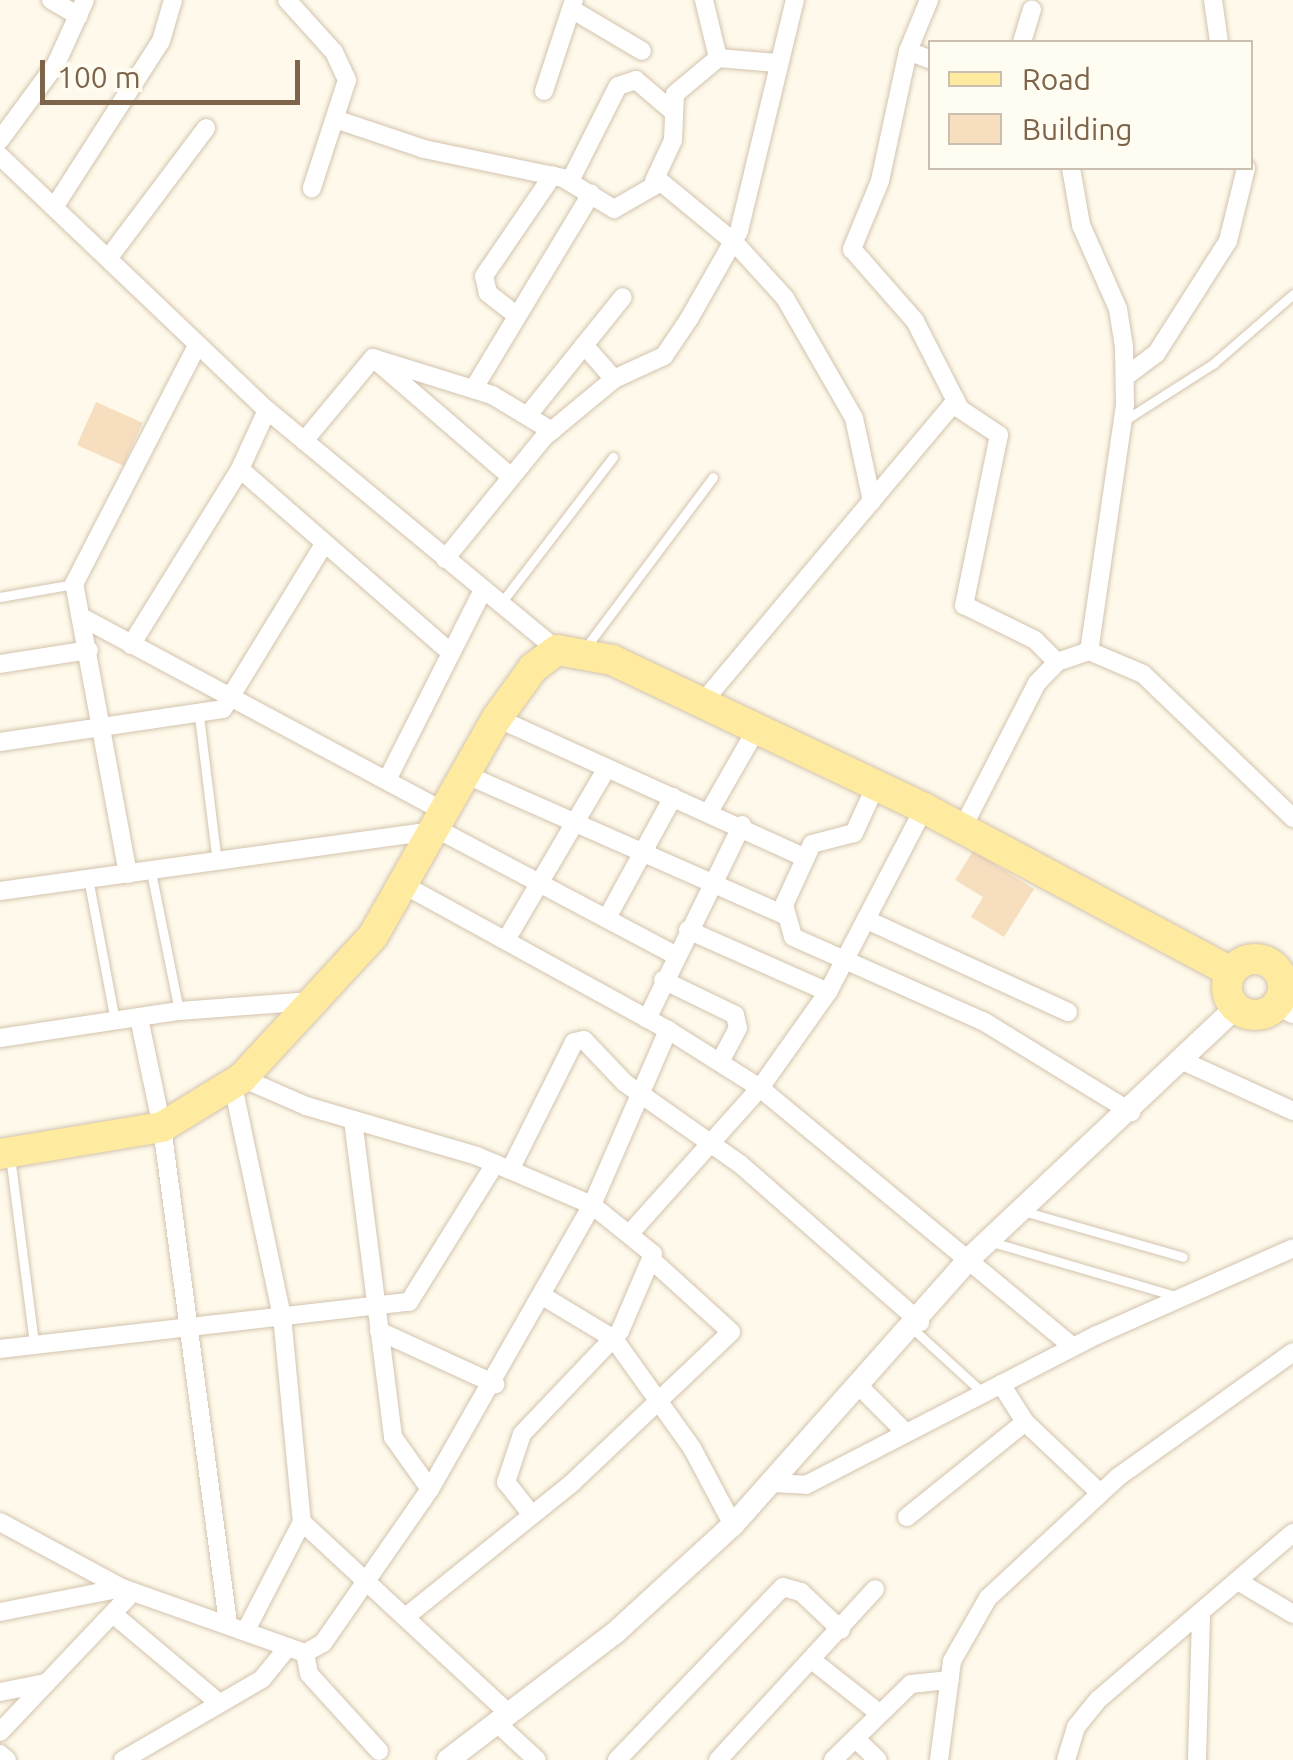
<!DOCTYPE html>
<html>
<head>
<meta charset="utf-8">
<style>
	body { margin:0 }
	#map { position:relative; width:1293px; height:1760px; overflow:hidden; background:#fef9ea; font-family:Ubuntu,sans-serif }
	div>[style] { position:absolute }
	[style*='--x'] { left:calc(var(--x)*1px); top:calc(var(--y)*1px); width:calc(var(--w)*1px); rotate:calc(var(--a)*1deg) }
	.building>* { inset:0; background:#f6debf; transform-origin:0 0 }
	.roads { filter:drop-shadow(0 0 2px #d3c3ae) drop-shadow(0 0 2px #d3c3ae) }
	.service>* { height:9px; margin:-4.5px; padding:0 4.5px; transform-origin:4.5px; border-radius:4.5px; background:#fff }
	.minor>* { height:18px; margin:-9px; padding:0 9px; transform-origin:9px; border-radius:9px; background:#fff }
	.tertiary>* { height:22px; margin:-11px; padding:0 11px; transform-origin:11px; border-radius:11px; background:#fff }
	.primary>* { height:30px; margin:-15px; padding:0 15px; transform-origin:15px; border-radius:15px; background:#ffeba0 }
	.primary>.ring { margin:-15px; padding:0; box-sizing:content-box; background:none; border:30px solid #ffeba0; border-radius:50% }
	span { translate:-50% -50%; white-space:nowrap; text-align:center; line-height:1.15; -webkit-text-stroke:8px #fffcf2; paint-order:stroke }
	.legend { position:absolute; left:928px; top:40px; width:325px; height:130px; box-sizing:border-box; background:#fffcf2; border:2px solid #cbbfaf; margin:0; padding:12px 18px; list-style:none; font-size:30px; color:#7d644a }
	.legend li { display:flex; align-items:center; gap:20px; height:50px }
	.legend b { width:50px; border:2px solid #cbbfaf }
	.scale { position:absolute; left:40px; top:60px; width:260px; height:45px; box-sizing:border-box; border:5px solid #7d644a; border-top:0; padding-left:12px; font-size:30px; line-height:35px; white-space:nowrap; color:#7d644a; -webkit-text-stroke:8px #fffcf2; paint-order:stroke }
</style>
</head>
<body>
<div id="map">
	<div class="building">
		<div style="left:96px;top:402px;width:51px;height:47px;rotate:24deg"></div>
		<div style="clip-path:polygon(973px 851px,1034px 889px,1004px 937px,971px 917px,983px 897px,955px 880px)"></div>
	</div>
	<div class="roads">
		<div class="service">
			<div style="--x:1125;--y:420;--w:106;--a:-32.6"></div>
			<div style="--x:1214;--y:363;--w:105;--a:-41.1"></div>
			<div style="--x:0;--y:597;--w:75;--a:-10"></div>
			<div style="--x:501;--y:603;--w:184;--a:-52.5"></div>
			<div style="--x:586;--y:647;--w:212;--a:-53.2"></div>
			<div style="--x:199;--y:716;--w:147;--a:83"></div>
			<div style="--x:151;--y:872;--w:142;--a:78.6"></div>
			<div style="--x:88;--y:878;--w:146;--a:79.3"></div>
			<div style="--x:10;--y:1156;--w:190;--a:82.7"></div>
			<div style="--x:1023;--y:1211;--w:166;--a:16"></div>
			<div style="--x:992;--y:1242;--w:195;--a:16.4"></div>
			<div style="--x:913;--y:1329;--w:95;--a:42.4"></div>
		</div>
		<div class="minor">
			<div style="--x:51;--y:0;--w:32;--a:30"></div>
			<div style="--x:287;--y:0;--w:70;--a:47.9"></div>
			<div style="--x:334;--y:52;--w:31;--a:65"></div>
			<div style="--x:347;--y:80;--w:114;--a:108"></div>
			<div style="--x:704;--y:0;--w:60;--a:76.4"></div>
			<div style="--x:929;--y:0;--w:55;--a:112.4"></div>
			<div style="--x:908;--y:51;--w:133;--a:102.2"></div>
			<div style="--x:880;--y:181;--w:74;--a:112.4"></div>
			<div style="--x:852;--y:249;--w:96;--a:48.8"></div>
			<div style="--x:915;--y:321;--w:99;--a:62.9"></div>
			<div style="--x:960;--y:409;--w:47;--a:33.7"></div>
			<div style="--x:999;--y:435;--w:174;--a:101.6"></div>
			<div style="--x:964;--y:605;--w:79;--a:26.2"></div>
			<div style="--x:1035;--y:640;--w:31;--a:45"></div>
			<div style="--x:1213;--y:0;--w:42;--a:81.9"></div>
			<div style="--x:573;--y:10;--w:80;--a:30.7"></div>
			<div style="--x:1022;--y:42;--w:34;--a:-73"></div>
			<div style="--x:908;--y:51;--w:25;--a:21"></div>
			<div style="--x:544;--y:91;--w:96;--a:-71.8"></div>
			<div style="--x:338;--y:120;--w:91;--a:18.6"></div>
			<div style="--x:424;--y:149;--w:142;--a:11.8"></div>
			<div style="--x:563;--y:178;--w:60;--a:31.3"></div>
			<div style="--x:614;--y:209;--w:54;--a:-29.9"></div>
			<div style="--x:661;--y:182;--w:96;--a:39.5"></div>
			<div style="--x:735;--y:243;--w:74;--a:47.7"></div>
			<div style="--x:785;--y:298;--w:138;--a:60.1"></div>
			<div style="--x:854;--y:418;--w:85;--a:77.8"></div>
			<div style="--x:0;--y:140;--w:94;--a:-53.6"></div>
			<div style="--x:56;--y:64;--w:70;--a:-65.6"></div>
			<div style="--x:0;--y:156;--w:369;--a:43.6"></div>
			<div style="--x:267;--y:410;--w:376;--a:39.6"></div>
			<div style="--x:1071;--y:168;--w:58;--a:80"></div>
			<div style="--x:1081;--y:225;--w:92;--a:66.2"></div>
			<div style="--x:1118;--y:309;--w:38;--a:81"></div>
			<div style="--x:1124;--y:347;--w:58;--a:89"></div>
			<div style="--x:1125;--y:405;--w:249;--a:98.3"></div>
			<div style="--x:570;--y:181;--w:106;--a:-63.2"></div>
			<div style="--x:618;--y:86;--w:19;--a:-18"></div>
			<div style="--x:636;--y:80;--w:45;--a:40.5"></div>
			<div style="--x:654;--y:181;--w:45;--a:-65.1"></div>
			<div style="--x:673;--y:140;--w:46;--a:-87.5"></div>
			<div style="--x:675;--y:94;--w:56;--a:-39.9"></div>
			<div style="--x:718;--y:58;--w:59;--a:4.8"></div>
			<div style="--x:55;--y:206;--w:196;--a:-57.3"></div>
			<div style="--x:161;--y:41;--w:43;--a:-73.7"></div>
			<div style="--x:110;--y:256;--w:160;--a:-53.1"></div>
			<div style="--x:516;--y:315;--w:36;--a:-142"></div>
			<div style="--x:488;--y:293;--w:17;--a:-103"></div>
			<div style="--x:484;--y:276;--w:122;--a:-55.7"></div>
			<div style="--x:584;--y:345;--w:45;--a:48.6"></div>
			<div style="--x:373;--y:358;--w:178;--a:40.7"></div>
			<div style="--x:1125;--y:377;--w:39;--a:-37"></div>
			<div style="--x:1156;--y:354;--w:134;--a:-57.5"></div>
			<div style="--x:1228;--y:241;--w:75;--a:-76.1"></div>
			<div style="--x:474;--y:388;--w:227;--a:-58.9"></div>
			<div style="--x:528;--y:415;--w:151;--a:-51.2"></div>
			<div style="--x:304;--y:441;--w:108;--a:-50.3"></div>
			<div style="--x:373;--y:358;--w:125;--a:17.3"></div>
			<div style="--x:492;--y:395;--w:70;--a:31"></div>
			<div style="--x:240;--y:469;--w:280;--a:41.1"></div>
			<div style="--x:445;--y:559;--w:157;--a:-50.9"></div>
			<div style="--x:544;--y:437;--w:91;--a:-39.6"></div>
			<div style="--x:614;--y:379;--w:55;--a:-24.7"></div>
			<div style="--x:664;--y:356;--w:45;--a:-56"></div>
			<div style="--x:689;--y:319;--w:101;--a:-60.4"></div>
			<div style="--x:739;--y:231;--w:238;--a:-76.4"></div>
			<div style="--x:85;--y:619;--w:411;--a:28.2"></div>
			<div style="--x:131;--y:645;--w:207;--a:-58.2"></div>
			<div style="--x:240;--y:469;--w:65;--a:-65.4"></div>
			<div style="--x:0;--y:664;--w:90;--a:-8.9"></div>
			<div style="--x:702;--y:703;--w:395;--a:-50"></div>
			<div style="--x:497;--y:718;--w:339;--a:24.4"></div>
			<div style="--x:0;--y:742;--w:225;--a:-8.4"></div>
			<div style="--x:223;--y:709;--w:191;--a:-58.5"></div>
			<div style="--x:467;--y:775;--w:347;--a:23.8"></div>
			<div style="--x:387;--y:780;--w:213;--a:-63.2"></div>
			<div style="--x:876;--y:785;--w:53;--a:114.6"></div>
			<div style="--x:854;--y:833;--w:43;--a:165.3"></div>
			<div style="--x:812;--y:844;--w:67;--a:114.7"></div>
			<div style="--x:784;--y:905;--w:33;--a:74"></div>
			<div style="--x:793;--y:937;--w:208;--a:23.9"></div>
			<div style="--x:983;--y:1021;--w:174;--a:31.6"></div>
			<div style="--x:709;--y:812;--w:95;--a:-60.2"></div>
			<div style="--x:963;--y:827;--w:162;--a:-62.8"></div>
			<div style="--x:1037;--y:683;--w:29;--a:-46"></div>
			<div style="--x:1057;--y:662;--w:34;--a:-19"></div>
			<div style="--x:1089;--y:651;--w:59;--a:23.1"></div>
			<div style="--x:1143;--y:674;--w:208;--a:43.8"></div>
			<div style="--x:128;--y:874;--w:295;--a:-100.5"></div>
			<div style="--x:74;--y:584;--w:268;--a:-62.7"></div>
			<div style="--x:0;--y:891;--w:443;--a:-7.9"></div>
			<div style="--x:439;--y:830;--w:267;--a:27.9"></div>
			<div style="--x:607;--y:918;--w:138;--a:-61.4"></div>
			<div style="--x:867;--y:920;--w:221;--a:24.6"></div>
			<div style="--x:688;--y:930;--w:153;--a:23.9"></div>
			<div style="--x:506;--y:940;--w:199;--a:-59.6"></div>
			<div style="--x:663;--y:980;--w:80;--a:25.9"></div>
			<div style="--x:735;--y:1015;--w:13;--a:77"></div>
			<div style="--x:738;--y:1028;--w:34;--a:118"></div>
			<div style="--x:139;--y:1018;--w:111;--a:78.1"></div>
			<div style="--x:162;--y:1127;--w:500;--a:82.42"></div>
			<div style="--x:647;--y:1019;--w:216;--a:-63.9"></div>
			<div style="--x:668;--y:1030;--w:109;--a:32.2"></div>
			<div style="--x:760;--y:1088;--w:406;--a:39.6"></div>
			<div style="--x:0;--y:1038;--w:181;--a:-8.6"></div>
			<div style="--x:179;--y:1011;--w:133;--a:-4.3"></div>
			<div style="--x:1183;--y:1061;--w:121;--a:24.4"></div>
			<div style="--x:242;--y:1078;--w:70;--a:23.6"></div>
			<div style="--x:306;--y:1106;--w:178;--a:16.3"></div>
			<div style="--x:477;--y:1156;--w:125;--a:23.1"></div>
			<div style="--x:592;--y:1205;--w:78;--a:38.8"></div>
			<div style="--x:653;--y:1254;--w:84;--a:113.2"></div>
			<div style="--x:620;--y:1331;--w:142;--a:133.6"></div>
			<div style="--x:522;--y:1434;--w:51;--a:108.4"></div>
			<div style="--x:506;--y:1482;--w:42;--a:51.8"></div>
			<div style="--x:233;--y:1086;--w:235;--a:78"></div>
			<div style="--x:282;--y:1316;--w:207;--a:84.5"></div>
			<div style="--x:302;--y:1522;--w:122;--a:117.4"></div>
			<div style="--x:353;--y:1120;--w:320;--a:82.8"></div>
			<div style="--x:393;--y:1437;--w:64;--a:54.6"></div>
			<div style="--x:510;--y:1170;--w:143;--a:-63.4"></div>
			<div style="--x:574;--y:1042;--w:10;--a:-11"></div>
			<div style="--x:584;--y:1040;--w:59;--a:46.4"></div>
			<div style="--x:625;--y:1083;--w:141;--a:35.2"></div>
			<div style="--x:740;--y:1164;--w:240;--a:41.3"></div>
			<div style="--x:632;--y:1231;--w:192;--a:-48.2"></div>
			<div style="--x:760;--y:1088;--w:118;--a:-54.7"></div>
			<div style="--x:828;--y:992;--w:208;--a:-62.4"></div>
			<div style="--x:541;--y:1295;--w:85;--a:31.1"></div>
			<div style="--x:614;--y:1339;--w:134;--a:54.4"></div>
			<div style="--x:692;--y:1448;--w:87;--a:62"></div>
			<div style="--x:379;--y:1331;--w:128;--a:24.6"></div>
			<div style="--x:0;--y:1349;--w:412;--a:-6.6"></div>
			<div style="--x:409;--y:1302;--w:163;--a:-58.1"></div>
			<div style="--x:1001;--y:1384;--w:45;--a:57.7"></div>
			<div style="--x:1025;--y:1422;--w:103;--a:43.4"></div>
			<div style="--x:860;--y:1387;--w:65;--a:45"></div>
			<div style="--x:772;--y:1483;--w:34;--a:3"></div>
			<div style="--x:806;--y:1485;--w:327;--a:-27.3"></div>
			<div style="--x:1097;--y:1335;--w:214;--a:-23.9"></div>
			<div style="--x:907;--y:1517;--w:151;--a:-38.8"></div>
			<div style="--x:0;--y:1522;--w:139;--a:28.4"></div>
			<div style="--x:122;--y:1588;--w:194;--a:19.6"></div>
			<div style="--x:305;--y:1653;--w:21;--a:-29"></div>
			<div style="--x:323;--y:1643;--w:188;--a:-55.2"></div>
			<div style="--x:430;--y:1489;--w:327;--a:-60.3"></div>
			<div style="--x:592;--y:1205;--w:191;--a:-66.5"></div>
			<div style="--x:668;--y:1030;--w:299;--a:-151.2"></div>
			<div style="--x:302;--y:1522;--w:282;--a:42.8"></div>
			<div style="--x:1241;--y:1583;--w:61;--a:30.8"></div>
			<div style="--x:0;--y:1612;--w:124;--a:-11.1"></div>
			<div style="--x:113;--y:1614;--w:138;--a:40"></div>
			<div style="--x:408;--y:1615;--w:211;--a:-38.8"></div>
			<div style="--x:572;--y:1483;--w:219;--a:-43.5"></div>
			<div style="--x:731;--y:1332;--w:104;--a:-137.7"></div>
			<div style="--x:305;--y:1653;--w:21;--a:79"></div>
			<div style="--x:309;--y:1674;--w:104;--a:47.7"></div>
			<div style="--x:813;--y:1661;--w:85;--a:38.3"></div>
			<div style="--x:0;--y:1692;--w:47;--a:-11.1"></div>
			<div style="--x:497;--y:1723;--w:54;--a:42.8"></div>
			<div style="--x:0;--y:1732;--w:193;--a:-46.5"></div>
			<div style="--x:856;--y:1739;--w:30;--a:44"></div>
			<div style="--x:0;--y:1754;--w:9;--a:41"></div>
			<div style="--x:123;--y:1760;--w:161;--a:-30.2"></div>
			<div style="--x:262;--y:1679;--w:40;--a:-51"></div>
			<div style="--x:617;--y:1760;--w:240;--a:-46.2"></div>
			<div style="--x:783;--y:1587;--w:19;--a:16"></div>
			<div style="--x:801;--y:1592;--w:55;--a:43.5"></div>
			<div style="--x:718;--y:1760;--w:232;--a:-47.4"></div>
			<div style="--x:833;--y:1760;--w:109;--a:-44.3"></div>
			<div style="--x:911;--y:1684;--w:39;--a:-6"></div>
			<div style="--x:939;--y:1760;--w:100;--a:-82.5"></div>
			<div style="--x:952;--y:1661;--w:73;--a:-60.3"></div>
			<div style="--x:988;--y:1598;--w:178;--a:-42.9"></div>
			<div style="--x:1118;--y:1477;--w:215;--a:-35.5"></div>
			<div style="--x:1066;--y:1760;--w:34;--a:-73"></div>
			<div style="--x:1076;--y:1727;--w:36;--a:-51"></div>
			<div style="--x:1099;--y:1699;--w:255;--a:-40.6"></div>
			<div style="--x:1197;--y:1760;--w:143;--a:-88.4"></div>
		</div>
		<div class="tertiary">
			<div style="--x:1278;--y:1004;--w:17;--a:28"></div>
			<div style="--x:448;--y:1760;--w:210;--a:-37.3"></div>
			<div style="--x:615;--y:1633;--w:160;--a:-42.5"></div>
			<div style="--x:733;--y:1525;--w:357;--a:-48.4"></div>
			<div style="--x:970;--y:1258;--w:366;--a:-43.3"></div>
		</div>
		<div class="primary">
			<div class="ring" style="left:1227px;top:959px;width:26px;height:26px"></div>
			<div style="--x:0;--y:1154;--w:164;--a:-9.5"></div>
			<div style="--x:162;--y:1127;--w:94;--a:-31.5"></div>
			<div style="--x:242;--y:1078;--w:193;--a:-47.3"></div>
			<div style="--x:373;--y:936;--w:251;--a:-60.4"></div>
			<div style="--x:497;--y:718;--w:62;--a:-54.2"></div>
			<div style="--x:533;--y:668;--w:30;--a:-37"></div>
			<div style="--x:557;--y:650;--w:56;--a:10.3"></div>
			<div style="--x:612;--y:660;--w:345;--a:25.4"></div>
			<div style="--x:924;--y:808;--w:348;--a:28.1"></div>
		</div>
	</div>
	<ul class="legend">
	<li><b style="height:12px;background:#ffeba0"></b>Road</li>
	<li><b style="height:28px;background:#f6debf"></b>Building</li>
	</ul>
	<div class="scale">100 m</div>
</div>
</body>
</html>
